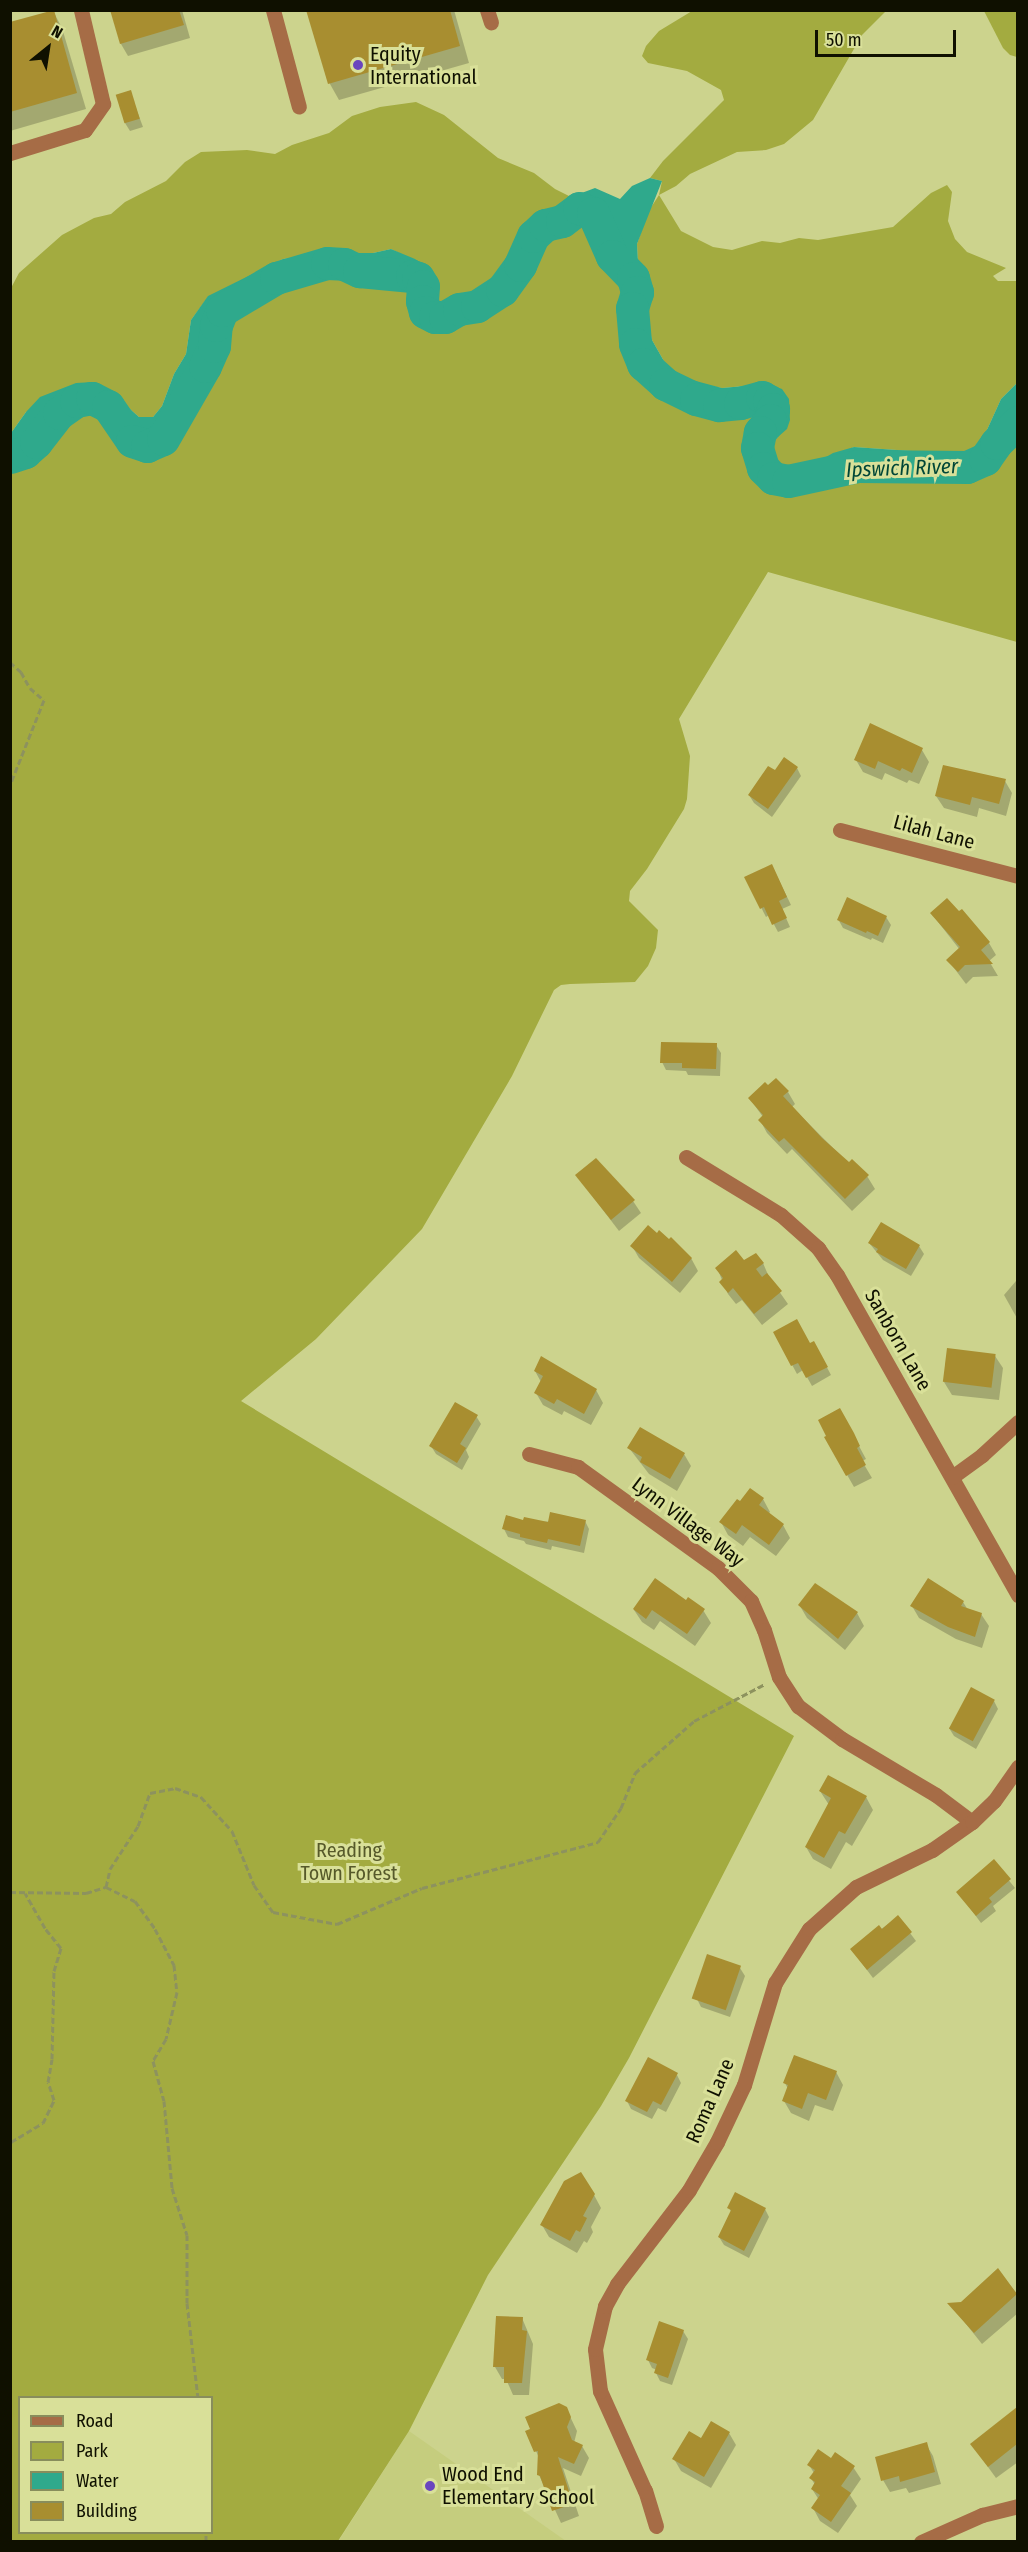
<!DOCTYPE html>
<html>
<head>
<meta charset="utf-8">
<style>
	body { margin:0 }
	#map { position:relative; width:1028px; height:2552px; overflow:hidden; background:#ccd38d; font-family:"Fira Sans Condensed",sans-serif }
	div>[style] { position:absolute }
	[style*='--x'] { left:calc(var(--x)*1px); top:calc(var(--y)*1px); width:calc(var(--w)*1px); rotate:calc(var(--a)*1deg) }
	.built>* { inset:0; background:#c5cd7e }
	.green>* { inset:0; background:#a3ab40 }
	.water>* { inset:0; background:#2fa98c }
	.shadow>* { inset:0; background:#0003 }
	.river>* { height:33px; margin:-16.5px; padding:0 16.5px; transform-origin:16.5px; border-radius:16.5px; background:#2fa98c }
	.building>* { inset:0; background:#a88e30; transform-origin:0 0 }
	.path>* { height:3px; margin-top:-1.5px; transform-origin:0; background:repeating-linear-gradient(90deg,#8d925e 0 6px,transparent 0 9px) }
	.minor>* { height:15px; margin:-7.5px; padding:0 7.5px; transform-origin:7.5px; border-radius:7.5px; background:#a66c46 }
	.dots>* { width:16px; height:16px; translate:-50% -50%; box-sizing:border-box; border:3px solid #d9e099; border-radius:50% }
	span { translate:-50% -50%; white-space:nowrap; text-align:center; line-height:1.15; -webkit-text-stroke:6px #d9e099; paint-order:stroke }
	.poi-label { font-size:20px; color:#0f1000 }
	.left { translate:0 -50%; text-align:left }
	.street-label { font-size:20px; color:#0f1000 }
	.park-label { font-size:20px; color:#56592a }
	.water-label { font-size:21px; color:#004637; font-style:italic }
	.frame { position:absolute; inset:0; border:12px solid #0f1000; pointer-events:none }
	.legend { position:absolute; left:18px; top:2396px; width:195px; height:138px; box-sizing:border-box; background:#d9e099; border:2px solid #888d5c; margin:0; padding:8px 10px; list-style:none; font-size:18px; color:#0f1000 }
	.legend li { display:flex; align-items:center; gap:12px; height:30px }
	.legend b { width:30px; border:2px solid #888d5c }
	.north { position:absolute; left:18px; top:18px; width:60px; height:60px; -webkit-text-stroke:4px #d9e099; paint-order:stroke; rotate:30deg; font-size:16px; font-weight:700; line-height:24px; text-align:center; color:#0f1000 }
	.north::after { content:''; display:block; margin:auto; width:21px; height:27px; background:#0f1000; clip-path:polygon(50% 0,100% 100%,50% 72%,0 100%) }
	.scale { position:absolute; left:815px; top:30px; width:141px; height:27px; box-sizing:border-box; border:3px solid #0f1000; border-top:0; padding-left:8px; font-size:18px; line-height:21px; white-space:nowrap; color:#0f1000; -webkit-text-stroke:4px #d9e099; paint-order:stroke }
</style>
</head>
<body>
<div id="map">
	<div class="built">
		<div style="clip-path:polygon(409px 2431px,566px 2541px,338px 2542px)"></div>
	</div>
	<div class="green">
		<div style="clip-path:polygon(692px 11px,886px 11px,862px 35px,813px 120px,784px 144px,766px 150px,737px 152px,690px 174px,676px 186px,659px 195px,681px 231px,713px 247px,732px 250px,762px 241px,780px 243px,799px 238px,818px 240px,893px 227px,931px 193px,947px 185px,952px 192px,948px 221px,955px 239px,967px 252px,1006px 268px,993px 276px,998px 281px,1017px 281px,1017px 383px,1001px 399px,981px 443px,969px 455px,854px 447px,807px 468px,791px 469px,773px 461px,770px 453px,772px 442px,778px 437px,768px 384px,722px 388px,704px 385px,681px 377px,665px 363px,652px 340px,647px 319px,649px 292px,646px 278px,638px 262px,637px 244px,648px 212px,659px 195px,662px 181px,650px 178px,663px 161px,724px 100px,721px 90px,687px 71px,648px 63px,642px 56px,646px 46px,659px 31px)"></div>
		<div style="clip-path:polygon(984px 11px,1017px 11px,1017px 57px,1010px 55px,1003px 48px)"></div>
		<div style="clip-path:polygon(416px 102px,444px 115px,498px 158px,534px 173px,555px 189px,571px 197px,531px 224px,519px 245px,511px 268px,483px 295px,440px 304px,434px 296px,432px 270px,391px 249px,373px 253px,328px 253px,283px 259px,208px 297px,191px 320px,186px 354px,174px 374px,162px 406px,153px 417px,139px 417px,112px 393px,26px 412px,11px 433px,11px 288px,19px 273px,62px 235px,94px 218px,111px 214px,125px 202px,166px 181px,185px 162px,201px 152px,247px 150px,275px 154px,292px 145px,329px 133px,352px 116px,380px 107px)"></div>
		<div style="clip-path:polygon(evenodd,579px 208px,593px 213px,612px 256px,633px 278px,637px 292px,632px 308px,635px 344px,643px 364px,665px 384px,696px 399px,719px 405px,740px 403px,762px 397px,769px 401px,772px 410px,770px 420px,760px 432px,763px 468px,836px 471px,858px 466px,967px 467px,990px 454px,995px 443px,1017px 422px,1017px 642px,768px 572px,679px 719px,690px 756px,687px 799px,684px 809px,647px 869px,630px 891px,629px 901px,658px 930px,656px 948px,648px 966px,635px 982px,570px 984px,561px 985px,554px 990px,512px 1076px,422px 1229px,316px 1339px,241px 1401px,794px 1736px,629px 2058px,601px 2106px,488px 2275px,409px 2431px,338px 2541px,11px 2542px,11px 457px,25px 452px,59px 413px,76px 401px,92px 398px,108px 406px,128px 435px,172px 424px,182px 401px,205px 366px,214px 346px,216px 325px,222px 310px,276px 278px,327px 263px,344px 264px,359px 272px,412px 276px,418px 278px,423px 286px,422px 301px,445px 317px,459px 309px,477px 306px,528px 252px,533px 236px,545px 225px,562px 221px,579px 208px,20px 2398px,212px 2398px,212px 2532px,20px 2532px,20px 2398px)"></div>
	</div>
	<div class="water">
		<div style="clip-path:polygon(650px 178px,662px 181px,637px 244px,638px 262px,646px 278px,649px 292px,647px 319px,652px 340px,665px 363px,681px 377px,722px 388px,768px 384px,782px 389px,789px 399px,790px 420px,787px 429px,772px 442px,770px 453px,773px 461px,791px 469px,807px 468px,833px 453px,854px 447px,969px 455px,981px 443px,1001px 399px,1017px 383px,1017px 422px,995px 443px,985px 459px,967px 467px,858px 466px,788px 481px,773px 478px,763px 468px,757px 448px,760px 432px,770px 420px,772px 410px,769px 401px,762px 397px,740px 403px,719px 405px,696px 399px,665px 384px,643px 364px,635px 344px,632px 308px,637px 292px,633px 278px,612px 256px,593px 213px,579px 208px,562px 221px,545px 225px,533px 236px,520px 265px,502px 290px,477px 306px,460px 309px,445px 317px,435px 317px,425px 312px,422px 301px,423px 286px,412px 276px,359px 272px,344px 264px,327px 263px,276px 278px,222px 310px,216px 325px,214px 346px,205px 366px,163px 439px,147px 446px,132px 441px,108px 406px,92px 398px,76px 401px,59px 413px,36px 442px,25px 452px,11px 457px,11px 433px,26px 412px,40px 397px,76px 383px,94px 382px,112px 393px,139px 417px,153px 417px,162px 406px,174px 374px,186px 354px,191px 320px,208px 296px,283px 259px,328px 253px,373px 253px,391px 249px,415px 259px,432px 270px,434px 296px,440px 304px,450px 303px,483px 295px,498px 282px,511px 268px,519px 245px,531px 224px,571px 197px,595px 188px,620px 199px,632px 186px)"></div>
	</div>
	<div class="shadow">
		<div style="clip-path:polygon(111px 10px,182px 10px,190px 38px,128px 56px,121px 44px)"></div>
		<div style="clip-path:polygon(308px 10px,454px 10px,469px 63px,339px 100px,330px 84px)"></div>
		<div style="clip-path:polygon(53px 11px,62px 28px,86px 109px,10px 131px,10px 24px)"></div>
		<div style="clip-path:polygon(130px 92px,143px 127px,130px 131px,125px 123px)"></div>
		<div style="clip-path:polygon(922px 750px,929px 762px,919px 784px,909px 780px,907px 783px,885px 773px,882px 780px,863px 772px,856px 760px)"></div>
		<div style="clip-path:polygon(797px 768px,801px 776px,772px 817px,754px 803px,749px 795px,775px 772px)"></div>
		<div style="clip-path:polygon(1005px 781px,1012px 793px,1006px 816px,979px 808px,977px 817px,944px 808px,936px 796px)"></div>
		<div style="clip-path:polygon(776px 874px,791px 905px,782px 909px,790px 927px,778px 932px,769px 915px,766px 917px,746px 878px)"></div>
		<div style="clip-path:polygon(931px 913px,989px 943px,996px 955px,989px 961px,998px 976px,973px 977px,966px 984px,948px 960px,960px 950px)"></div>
		<div style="clip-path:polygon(886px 917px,891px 925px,883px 943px,872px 938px,871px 940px,843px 928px,838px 919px)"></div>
		<div style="clip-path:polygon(716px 1045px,721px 1053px,720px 1076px,688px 1075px,686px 1071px,666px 1070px,662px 1062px)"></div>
		<div style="clip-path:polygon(767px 1087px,788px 1092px,795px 1104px,792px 1107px,849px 1164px,867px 1176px,875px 1189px,852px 1211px,792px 1149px,787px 1154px,767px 1133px,760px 1120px,763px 1117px,750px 1099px)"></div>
		<div style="clip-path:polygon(577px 1176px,633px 1201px,641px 1213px,619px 1231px)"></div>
		<div style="clip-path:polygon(648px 1227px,691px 1258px,698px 1271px,680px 1293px,639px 1258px,632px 1246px)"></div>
		<div style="clip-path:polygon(870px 1244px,919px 1246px,924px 1254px,911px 1276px,883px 1260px)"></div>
		<div style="clip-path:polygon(763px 1263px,769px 1277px,788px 1304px,762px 1325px,742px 1300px,736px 1304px,728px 1294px,717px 1268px)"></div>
		<div style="clip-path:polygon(1016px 1281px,1018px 1283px,1018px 1320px,1004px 1295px)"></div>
		<div style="clip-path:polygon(775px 1333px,810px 1345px,814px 1343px,831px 1375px,812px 1386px,803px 1370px,797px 1374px)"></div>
		<div style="clip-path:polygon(995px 1356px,1003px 1368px,999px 1400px,952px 1395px,944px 1382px)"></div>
		<div style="clip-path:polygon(542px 1358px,596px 1390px,603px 1403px,591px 1425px,564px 1411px,562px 1415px,543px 1405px,536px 1393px,541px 1382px,535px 1371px)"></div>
		<div style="clip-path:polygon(476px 1416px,481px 1424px,466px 1450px,469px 1457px,462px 1470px,436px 1454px,431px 1446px)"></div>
		<div style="clip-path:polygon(846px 1422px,866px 1459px,862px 1461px,872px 1478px,854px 1487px,826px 1438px)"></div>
		<div style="clip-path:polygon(629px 1448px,684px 1454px,691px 1466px,677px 1491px,649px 1474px)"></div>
		<div style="clip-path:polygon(763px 1499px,770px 1512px,768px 1514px,783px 1525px,790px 1538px,776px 1556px,750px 1537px,743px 1546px,728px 1535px,721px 1522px,740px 1503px)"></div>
		<div style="clip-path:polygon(585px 1521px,589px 1529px,584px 1553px,552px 1546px,551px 1550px,526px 1544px,524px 1541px,508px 1537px,504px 1529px,524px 1522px)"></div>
		<div style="clip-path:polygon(686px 1602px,703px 1610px,711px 1623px,695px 1646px,660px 1621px,654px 1630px,642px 1622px,634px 1610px)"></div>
		<div style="clip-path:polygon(963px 1602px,968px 1610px,981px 1614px,989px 1626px,982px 1648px,956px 1639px,919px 1618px,912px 1606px)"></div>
		<div style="clip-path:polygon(800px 1606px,857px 1613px,864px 1626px,845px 1650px,807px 1618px)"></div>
		<div style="clip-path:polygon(994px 1701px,998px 1709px,976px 1749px,954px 1736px,949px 1728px)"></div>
		<div style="clip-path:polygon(820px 1791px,866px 1797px,873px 1810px,852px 1846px,846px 1842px,831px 1869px,813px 1859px,806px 1847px,829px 1805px)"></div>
		<div style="clip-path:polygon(994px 1862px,1015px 1888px,993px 1906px,996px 1911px,981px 1923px,958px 1892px)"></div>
		<div style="clip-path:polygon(898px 1917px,916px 1941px,873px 1978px,852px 1950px)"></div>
		<div style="clip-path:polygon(740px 1968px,745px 1976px,730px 2017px,701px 2007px,697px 1999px)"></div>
		<div style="clip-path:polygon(836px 2072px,843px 2085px,833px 2111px,815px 2105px,809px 2121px,791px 2113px,784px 2101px,788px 2089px,785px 2083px)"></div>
		<div style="clip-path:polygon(677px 2075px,681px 2083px,666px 2112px,658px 2108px,652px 2119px,631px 2109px,627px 2101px)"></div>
		<div style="clip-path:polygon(594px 2195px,601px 2208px,591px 2227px,593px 2232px,587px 2243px,584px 2241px,577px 2253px,549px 2237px,542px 2225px)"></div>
		<div style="clip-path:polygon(729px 2208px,765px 2209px,769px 2217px,749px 2258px,724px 2245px,719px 2237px,732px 2213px)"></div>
		<div style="clip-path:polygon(998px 2270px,1018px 2295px,1018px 2313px,982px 2344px,950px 2304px,961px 2303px)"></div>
		<div style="clip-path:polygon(522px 2318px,533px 2344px,529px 2395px,513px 2395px,506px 2379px,502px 2379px,495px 2367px)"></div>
		<div style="clip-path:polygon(683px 2331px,688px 2339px,672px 2385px,660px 2381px,656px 2373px,657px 2370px,652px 2368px,648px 2360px)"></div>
		<div style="clip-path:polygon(566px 2408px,577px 2431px,574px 2443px,582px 2446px,589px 2458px,581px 2476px,563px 2468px,579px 2516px,561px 2523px,539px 2475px,539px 2458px,536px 2451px)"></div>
		<div style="clip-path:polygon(1016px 2410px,1018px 2462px,996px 2478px,972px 2445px)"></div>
		<div style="clip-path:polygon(729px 2433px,736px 2445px,711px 2488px,681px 2471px,674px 2459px,701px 2440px)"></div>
		<div style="clip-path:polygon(926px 2444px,933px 2456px,941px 2484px,909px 2493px,906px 2488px,890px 2492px,883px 2480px)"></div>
		<div style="clip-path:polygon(831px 2460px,853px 2467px,861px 2479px,850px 2495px,857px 2506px,838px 2533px,820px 2521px,813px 2508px,819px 2500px,812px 2489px,815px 2485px,811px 2478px,814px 2473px,809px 2465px)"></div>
	</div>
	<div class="river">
		<div style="--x:10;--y:457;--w:16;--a:-18"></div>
		<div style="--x:25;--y:452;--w:15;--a:-42"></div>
		<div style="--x:36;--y:442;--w:37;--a:-52"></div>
		<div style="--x:59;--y:413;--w:21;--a:-35"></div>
		<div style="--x:76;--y:401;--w:16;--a:-11"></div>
		<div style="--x:92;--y:398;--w:18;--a:27"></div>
		<div style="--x:108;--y:406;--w:42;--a:55.6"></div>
		<div style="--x:132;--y:441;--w:16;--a:18"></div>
		<div style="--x:147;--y:446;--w:17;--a:-24"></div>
		<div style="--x:163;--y:439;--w:84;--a:-60.1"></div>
		<div style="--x:205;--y:366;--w:22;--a:-66"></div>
		<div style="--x:214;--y:346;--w:21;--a:-85"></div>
		<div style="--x:216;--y:325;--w:16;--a:-68"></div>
		<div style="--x:222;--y:310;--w:63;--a:-30.7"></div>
		<div style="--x:276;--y:278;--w:53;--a:-16.4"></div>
		<div style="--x:327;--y:263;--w:17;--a:3"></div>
		<div style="--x:344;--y:264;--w:17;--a:25"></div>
		<div style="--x:359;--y:271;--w:53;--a:5.4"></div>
		<div style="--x:412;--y:276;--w:6;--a:18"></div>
		<div style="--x:418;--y:278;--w:9;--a:58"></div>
		<div style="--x:423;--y:286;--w:15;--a:94"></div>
		<div style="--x:422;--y:301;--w:11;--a:75"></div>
		<div style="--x:425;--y:312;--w:11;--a:27"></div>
		<div style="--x:435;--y:317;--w:10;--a:0"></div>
		<div style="--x:445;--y:317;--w:16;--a:-30"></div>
		<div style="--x:459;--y:309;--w:18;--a:-9"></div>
		<div style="--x:477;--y:306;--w:30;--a:-33"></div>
		<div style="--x:502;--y:290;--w:31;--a:-54"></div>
		<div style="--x:520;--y:265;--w:32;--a:-66"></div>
		<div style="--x:533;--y:236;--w:16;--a:-43"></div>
		<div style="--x:545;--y:225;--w:17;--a:-13"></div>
		<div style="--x:562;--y:221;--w:21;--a:-37"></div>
		<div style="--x:579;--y:208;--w:15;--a:20"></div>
		<div style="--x:593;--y:213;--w:47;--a:66.2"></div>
		<div style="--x:612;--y:256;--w:30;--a:46"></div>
		<div style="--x:633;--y:278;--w:15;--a:74"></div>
		<div style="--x:637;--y:292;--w:17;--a:107"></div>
		<div style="--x:632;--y:308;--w:36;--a:85"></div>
		<div style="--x:635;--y:344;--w:22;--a:68"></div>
		<div style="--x:643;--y:364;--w:30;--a:42"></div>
		<div style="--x:665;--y:384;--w:34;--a:26"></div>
		<div style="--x:696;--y:399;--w:24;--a:15"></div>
		<div style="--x:719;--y:405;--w:21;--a:-5"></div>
		<div style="--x:740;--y:403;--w:23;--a:-15"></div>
		<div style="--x:762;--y:397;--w:8;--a:30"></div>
		<div style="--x:769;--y:401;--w:9;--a:63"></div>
		<div style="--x:773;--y:409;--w:11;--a:105"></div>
		<div style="--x:770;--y:420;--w:16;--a:130"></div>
		<div style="--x:760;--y:432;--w:16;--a:101"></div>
		<div style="--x:757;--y:448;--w:21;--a:73"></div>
		<div style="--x:763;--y:468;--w:14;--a:45"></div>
		<div style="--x:773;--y:478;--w:15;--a:11"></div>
		<div style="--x:788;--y:481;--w:72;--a:-12.1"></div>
		<div style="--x:858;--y:466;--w:109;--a:0.5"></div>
		<div style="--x:967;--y:467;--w:20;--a:-24"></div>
		<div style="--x:985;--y:459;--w:19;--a:-55"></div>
		<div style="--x:996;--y:443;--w:30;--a:-44"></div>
	</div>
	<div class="building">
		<div style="clip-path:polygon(54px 10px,77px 93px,10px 112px,10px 22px)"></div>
		<div style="clip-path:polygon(110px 10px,179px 10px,184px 25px,120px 44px)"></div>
		<div style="clip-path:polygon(306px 10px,450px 10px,460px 46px,328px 84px)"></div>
		<div style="left:131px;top:90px;width:30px;height:16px;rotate:73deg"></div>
		<div style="clip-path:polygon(870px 723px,923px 748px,912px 773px,902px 768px,900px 771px,878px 761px,875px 769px,854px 760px)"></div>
		<div style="clip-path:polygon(784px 757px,798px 767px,768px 809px,748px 795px,768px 766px,775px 770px)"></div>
		<div style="clip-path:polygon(943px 765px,1006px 779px,999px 804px,972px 797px,970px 805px,935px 796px)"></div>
		<div style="clip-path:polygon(772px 864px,787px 897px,779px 901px,787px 918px,772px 925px,764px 907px,760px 909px,744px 877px)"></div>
		<div style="clip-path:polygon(847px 897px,887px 916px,878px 936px,867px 931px,866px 933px,837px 920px)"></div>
		<div style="clip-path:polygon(947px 898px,959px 911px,962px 909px,990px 942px,981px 950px,993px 964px,965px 965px,958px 972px,946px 960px,960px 947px,930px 913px)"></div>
		<div style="clip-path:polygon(661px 1042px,717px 1043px,716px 1069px,682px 1068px,682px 1063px,660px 1063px)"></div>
		<div style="clip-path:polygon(776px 1078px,789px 1091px,783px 1096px,822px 1138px,849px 1162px,852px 1159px,869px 1175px,845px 1199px,784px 1138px,779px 1142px,758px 1120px,763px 1115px,748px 1098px,765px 1082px,768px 1085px)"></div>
		<div style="clip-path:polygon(596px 1158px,635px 1200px,611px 1220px,575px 1175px)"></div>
		<div style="clip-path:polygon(881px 1222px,920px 1245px,906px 1269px,876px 1252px,878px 1249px,868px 1243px)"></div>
		<div style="clip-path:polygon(648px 1225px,657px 1233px,659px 1230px,669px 1239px,671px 1237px,692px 1258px,672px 1282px,630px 1246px)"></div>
		<div style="clip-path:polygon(736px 1250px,744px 1260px,756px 1253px,764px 1263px,756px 1269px,762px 1277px,767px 1273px,782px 1291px,754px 1314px,733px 1288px,728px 1293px,719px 1282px,723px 1278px,715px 1268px)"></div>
		<div style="clip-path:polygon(797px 1319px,810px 1343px,814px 1341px,828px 1367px,806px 1378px,798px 1363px,791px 1366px,773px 1332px)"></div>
		<div style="left:947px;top:1348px;width:49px;height:34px;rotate:7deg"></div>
		<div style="clip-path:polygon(541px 1356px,597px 1389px,584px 1414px,557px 1399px,554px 1404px,534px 1393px,543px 1376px,534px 1371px)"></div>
		<div style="clip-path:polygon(455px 1402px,478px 1415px,460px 1444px,466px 1448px,457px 1463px,429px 1446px)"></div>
		<div style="clip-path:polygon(840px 1408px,854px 1433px,860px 1446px,857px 1448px,866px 1465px,846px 1476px,824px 1437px,826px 1436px,818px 1420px)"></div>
		<div style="clip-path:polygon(640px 1427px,685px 1453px,670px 1479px,640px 1462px,642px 1457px,627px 1448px)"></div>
		<div style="clip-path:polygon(750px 1488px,764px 1498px,759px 1505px,784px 1524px,769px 1545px,742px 1525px,736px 1534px,719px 1522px,737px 1499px,740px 1501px)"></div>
		<div style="clip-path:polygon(550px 1512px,586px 1520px,580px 1546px,548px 1539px,547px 1543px,520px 1537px,520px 1534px,502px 1529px,506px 1515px,523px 1520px,524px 1517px,548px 1522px)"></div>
		<div style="clip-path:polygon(655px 1578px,686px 1600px,688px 1597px,705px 1609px,687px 1634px,652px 1610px,646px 1619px,633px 1609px)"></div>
		<div style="clip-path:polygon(928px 1578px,964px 1601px,961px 1606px,982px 1613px,975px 1637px,948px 1627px,910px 1606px)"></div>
		<div style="clip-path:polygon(815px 1583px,858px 1612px,838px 1639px,798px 1605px)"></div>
		<div style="left:971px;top:1687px;width:27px;height:47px;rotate:28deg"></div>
		<div style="clip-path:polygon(828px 1775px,867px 1796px,845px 1834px,839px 1831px,824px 1858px,805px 1847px,831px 1798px,819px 1791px)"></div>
		<div style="clip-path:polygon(994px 1859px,1011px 1879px,989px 1898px,992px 1902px,976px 1916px,956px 1892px)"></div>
		<div style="clip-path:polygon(898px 1915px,912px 1932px,867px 1970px,850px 1949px,879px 1925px,882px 1929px)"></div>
		<div style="left:707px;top:1954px;width:36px;height:47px;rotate:19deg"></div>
		<div style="clip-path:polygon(794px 2055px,837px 2071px,826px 2100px,808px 2093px,802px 2109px,782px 2101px,788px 2085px,783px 2083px)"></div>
		<div style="clip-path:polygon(648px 2057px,678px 2073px,661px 2105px,653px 2101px,647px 2112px,625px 2101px)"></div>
		<div style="clip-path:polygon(581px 2172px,595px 2194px,583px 2216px,587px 2218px,580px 2232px,576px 2230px,570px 2241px,540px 2225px,564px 2181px)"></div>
		<div style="clip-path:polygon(735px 2192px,766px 2208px,744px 2251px,718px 2237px,731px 2210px,727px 2208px)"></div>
		<div style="clip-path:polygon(998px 2268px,1017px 2294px,974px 2333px,947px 2303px,961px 2302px)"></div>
		<div style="clip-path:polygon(496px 2316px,523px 2317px,522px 2330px,527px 2331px,522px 2383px,504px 2383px,504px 2367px,493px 2367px)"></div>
		<div style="clip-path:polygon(659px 2321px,684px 2330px,668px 2378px,654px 2373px,657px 2364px,646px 2360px)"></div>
		<div style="clip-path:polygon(559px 2403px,567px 2407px,571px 2417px,567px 2427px,572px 2440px,583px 2445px,574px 2464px,558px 2457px,573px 2504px,552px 2511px,540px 2476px,537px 2475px,538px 2451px,534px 2452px,525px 2431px,530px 2429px,525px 2417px)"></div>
		<div style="clip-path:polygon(1017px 2407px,1017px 2444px,988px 2467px,970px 2444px)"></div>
		<div style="clip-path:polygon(711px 2421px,730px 2432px,704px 2477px,672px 2459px,689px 2431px,701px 2438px)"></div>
		<div style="clip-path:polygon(927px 2442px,935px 2472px,900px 2482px,899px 2476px,881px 2481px,875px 2457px)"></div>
		<div style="clip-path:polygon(818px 2449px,831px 2458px,835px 2452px,855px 2466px,841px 2486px,851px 2493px,831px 2522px,811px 2508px,820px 2495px,811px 2489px,815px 2482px,809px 2478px,815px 2470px,807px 2465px)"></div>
	</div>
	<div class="path">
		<div style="--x:10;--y:662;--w:15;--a:42"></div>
		<div style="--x:21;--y:672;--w:18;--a:61"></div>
		<div style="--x:30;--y:688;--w:18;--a:41"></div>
		<div style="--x:44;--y:700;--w:92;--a:111.8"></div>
		<div style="--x:106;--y:1887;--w:18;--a:-77"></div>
		<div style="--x:110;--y:1869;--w:51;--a:-56.9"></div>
		<div style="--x:138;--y:1826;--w:35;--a:-70"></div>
		<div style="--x:150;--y:1793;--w:25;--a:-11"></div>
		<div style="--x:175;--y:1788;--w:28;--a:19"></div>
		<div style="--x:201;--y:1797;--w:46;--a:47.6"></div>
		<div style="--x:232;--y:1831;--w:58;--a:67.8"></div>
		<div style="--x:254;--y:1885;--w:33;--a:55"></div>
		<div style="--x:273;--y:1912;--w:65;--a:10.6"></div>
		<div style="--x:337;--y:1924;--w:92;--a:-23"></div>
		<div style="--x:422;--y:1888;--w:182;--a:-14.6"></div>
		<div style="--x:598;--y:1842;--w:41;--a:-55.9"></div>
		<div style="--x:621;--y:1808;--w:38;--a:-68"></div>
		<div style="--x:635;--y:1773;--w:79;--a:-41.4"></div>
		<div style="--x:694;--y:1721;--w:80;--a:-27.5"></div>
		<div style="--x:10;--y:1892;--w:76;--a:0.8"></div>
		<div style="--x:86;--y:1893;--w:21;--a:-17"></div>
		<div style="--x:106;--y:1887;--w:32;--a:26"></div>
		<div style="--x:135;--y:1901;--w:34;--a:54"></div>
		<div style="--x:155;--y:1929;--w:41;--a:62.2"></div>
		<div style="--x:174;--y:1965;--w:27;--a:84"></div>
		<div style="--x:177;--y:1992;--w:48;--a:103.2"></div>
		<div style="--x:166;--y:2039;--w:26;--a:121"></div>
		<div style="--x:153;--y:2061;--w:41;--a:74.6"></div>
		<div style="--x:164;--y:2101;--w:87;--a:84.7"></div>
		<div style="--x:172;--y:2188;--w:49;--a:72.3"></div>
		<div style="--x:187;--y:2235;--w:68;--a:90"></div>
		<div style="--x:187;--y:2303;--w:96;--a:83.4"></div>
		<div style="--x:10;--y:2145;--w:3;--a:-72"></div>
		<div style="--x:11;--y:2142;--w:37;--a:-31"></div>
		<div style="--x:43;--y:2123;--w:25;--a:-64"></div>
		<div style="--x:54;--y:2100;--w:19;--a:-108"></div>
		<div style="--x:48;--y:2082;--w:23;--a:-80"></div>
		<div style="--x:52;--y:2059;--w:88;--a:-88.7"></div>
		<div style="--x:54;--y:1971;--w:24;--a:-73"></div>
		<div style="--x:61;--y:1948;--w:26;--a:-129"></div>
		<div style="--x:45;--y:1928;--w:40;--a:-119.7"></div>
		<div style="--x:206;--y:2542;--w:10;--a:-90"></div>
	</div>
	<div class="minor">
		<div style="--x:273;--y:10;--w:100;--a:75"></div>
		<div style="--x:487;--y:10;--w:13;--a:72"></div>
		<div style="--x:10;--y:153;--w:78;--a:-17"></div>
		<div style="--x:85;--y:130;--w:32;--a:-55"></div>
		<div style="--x:103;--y:104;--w:97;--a:-103.2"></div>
		<div style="--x:840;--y:830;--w:184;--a:14.5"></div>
		<div style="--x:686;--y:1157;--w:111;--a:31.4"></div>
		<div style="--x:781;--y:1215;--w:50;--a:41.7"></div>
		<div style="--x:818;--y:1248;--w:33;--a:55"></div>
		<div style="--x:837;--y:1275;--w:368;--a:60.5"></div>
		<div style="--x:529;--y:1454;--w:51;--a:14.9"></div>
		<div style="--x:578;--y:1467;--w:173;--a:35.8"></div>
		<div style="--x:718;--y:1568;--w:47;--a:45"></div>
		<div style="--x:751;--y:1601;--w:32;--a:66"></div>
		<div style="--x:764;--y:1630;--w:49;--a:72.3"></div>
		<div style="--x:779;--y:1677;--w:35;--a:57"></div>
		<div style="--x:798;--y:1706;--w:55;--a:36.9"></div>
		<div style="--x:842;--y:1739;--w:109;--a:30.8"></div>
		<div style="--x:936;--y:1795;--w:45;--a:36.9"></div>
		<div style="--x:952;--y:1477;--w:37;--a:-36"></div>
		<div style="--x:982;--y:1455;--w:49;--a:-42.5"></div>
		<div style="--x:656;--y:2526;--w:37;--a:-107"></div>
		<div style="--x:645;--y:2491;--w:110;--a:-114.2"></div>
		<div style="--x:600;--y:2391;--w:42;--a:-96.8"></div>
		<div style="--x:595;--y:2349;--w:44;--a:-76.9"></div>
		<div style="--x:605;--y:2306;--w:25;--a:-61"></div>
		<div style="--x:617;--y:2284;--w:118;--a:-52.5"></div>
		<div style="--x:689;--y:2190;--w:56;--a:-59.7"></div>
		<div style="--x:717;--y:2142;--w:63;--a:-64.7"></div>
		<div style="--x:744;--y:2085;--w:107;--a:-73.1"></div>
		<div style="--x:775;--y:1983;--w:64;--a:-57.8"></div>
		<div style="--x:809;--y:1929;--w:63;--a:-41.8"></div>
		<div style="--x:856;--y:1887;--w:85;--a:-26"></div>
		<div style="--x:932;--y:1850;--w:49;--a:-35"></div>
		<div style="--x:972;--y:1822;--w:30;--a:-44"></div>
		<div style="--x:994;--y:1801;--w:42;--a:-54.8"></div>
		<div style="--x:921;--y:2542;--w:67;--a:-23.9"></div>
		<div style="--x:982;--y:2515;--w:37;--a:-14"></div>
	</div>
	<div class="dots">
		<div style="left:358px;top:65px;background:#6a45be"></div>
		<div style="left:430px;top:2486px;background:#6a45be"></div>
	</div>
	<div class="poi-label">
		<span class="left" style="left:370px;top:66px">Equity<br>International</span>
		<span class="left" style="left:442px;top:2486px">Wood End<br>Elementary School</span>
	</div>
	<div class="street-label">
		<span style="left:934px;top:832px;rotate:15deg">Lilah Lane</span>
		<span style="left:898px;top:1340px;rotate:60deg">Sanborn Lane</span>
		<span style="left:688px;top:1522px;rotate:37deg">Lynn Village Way</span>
		<span style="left:710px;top:2101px;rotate:-66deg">Roma Lane</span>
	</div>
	<div class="park-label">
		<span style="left:349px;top:1862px">Reading<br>Town Forest</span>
	</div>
	<div class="water-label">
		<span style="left:902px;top:468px;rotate:-2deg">Ipswich River</span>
	</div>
	<div class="frame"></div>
	<ul class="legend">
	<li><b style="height:8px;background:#a66c46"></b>Road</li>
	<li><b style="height:16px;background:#a3ab40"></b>Park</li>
	<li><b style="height:16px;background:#2fa98c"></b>Water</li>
	<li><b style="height:16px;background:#a88e30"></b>Building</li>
	</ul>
	<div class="north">N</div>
	<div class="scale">50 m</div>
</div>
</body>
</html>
